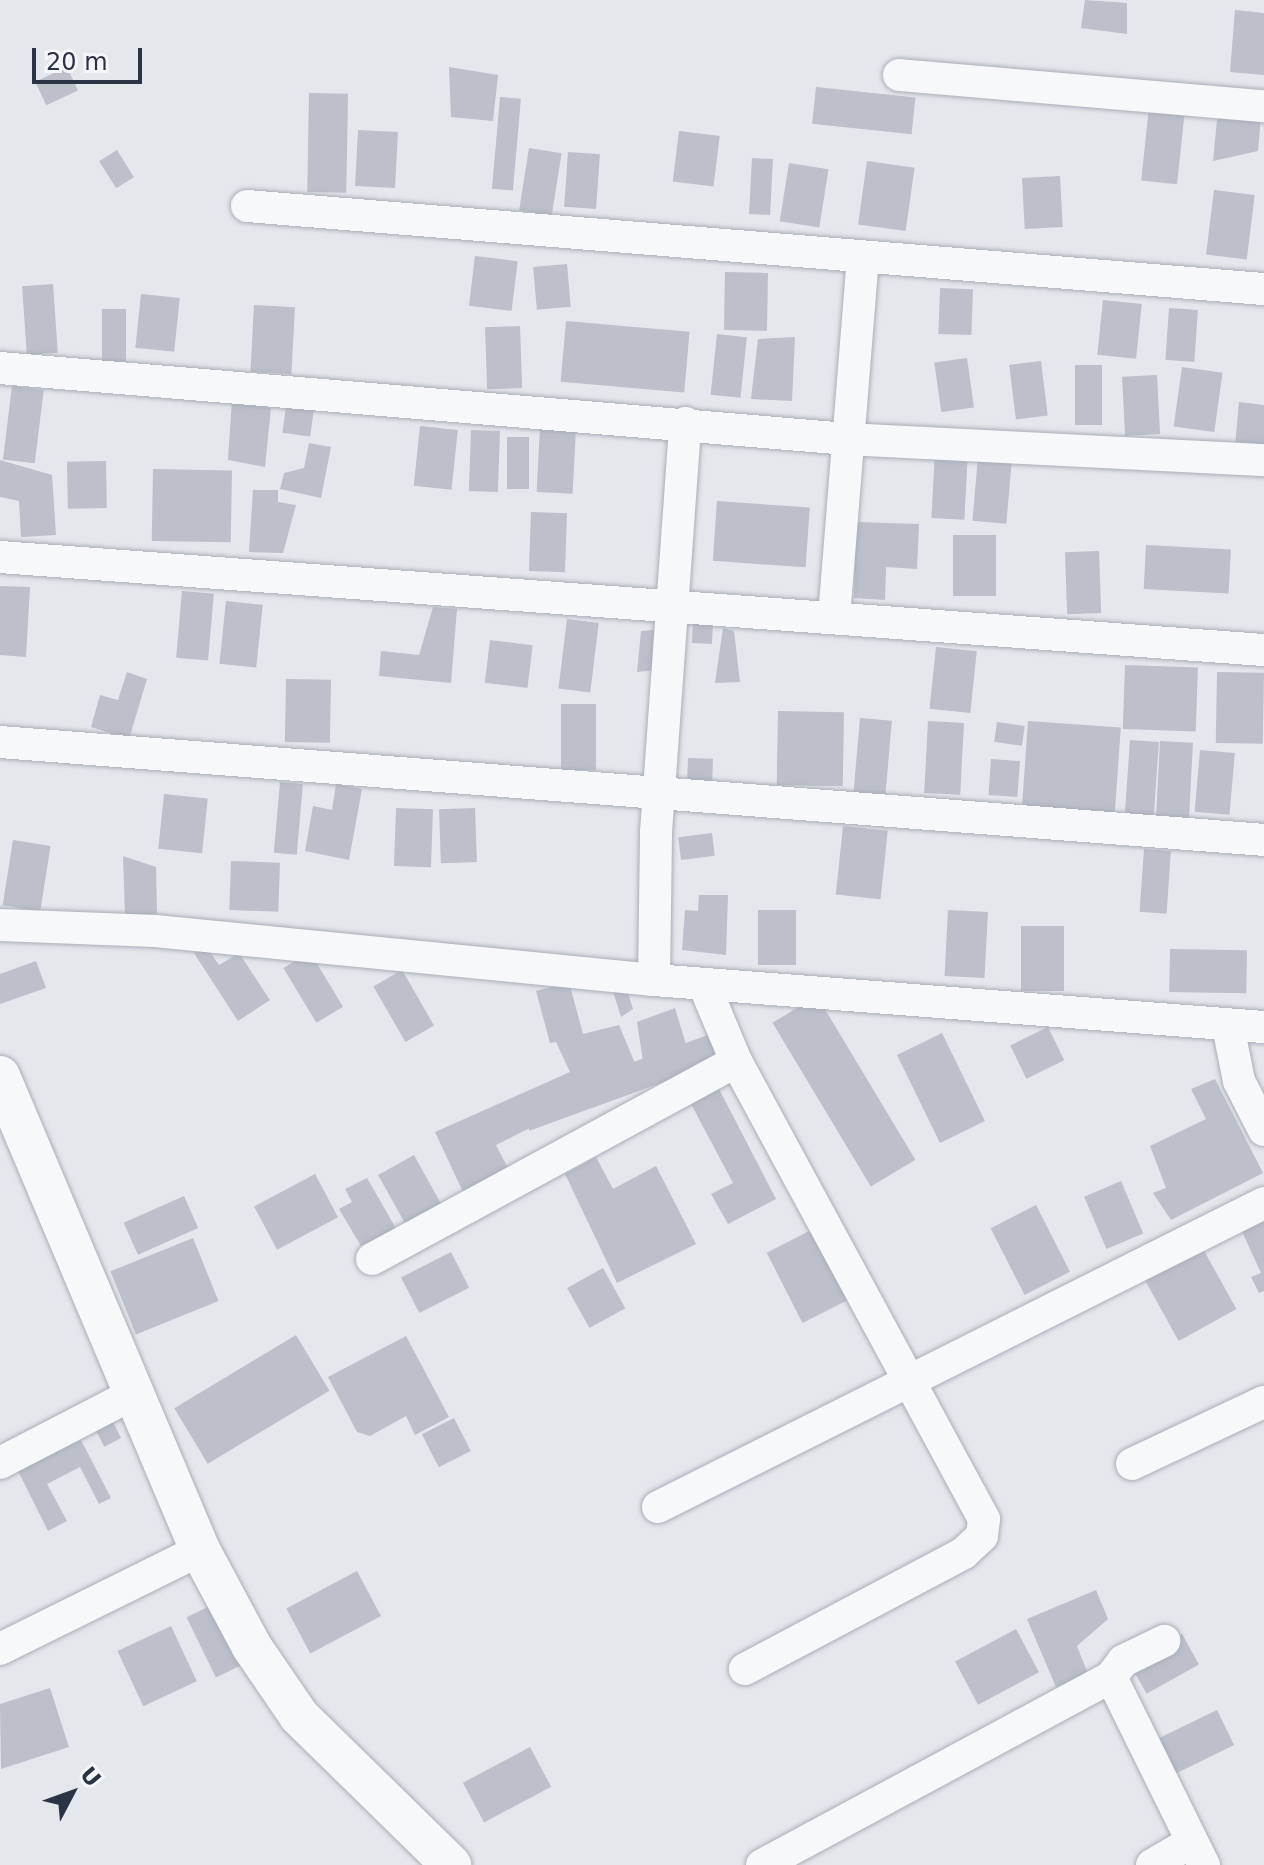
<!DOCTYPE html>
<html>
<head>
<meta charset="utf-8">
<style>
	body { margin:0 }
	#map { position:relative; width:1264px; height:1865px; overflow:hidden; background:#e4e7ec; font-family:"DejaVu Sans",sans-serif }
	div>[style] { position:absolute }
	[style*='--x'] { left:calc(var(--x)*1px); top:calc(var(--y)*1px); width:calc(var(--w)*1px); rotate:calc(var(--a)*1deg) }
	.building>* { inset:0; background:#bbc0ca; transform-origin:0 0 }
	.roads { filter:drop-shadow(0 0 2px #a9aeb7) drop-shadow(0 0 2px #a9aeb7) }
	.minor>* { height:32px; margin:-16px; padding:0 16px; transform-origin:16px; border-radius:16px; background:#f7f8fa }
	.tertiary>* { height:40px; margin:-20px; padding:0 20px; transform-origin:20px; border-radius:20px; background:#f7f8fa }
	span { translate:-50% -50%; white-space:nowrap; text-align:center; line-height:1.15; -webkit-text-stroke:6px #f4f6f9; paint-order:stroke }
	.north { position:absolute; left:32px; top:1753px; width:80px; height:80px; -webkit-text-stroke:6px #f4f6f9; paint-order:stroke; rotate:49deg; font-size:22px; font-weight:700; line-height:32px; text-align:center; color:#2b3445 }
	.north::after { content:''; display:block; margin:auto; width:28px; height:36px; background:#2b3445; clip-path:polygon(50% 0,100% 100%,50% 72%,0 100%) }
	.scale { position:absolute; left:32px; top:48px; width:110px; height:36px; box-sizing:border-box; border:4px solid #2b3445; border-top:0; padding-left:10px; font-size:24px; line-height:28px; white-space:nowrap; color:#2b3445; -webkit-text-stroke:6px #f4f6f9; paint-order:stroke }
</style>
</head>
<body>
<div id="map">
	<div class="building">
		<div style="clip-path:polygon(1085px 0,1127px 3px,1127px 34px,1081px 28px)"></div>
		<div style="clip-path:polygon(1235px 10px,1264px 13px,1264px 75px,1230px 72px)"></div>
		<div style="left:67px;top:67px;width:26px;height:35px;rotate:65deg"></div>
		<div style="clip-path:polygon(449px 67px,498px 75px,493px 121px,451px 117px)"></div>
		<div style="left:816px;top:87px;width:100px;height:37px;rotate:6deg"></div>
		<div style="left:309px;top:93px;width:39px;height:99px;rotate:1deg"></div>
		<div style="left:500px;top:97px;width:21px;height:92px;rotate:5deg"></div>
		<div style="left:1149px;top:107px;width:36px;height:74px;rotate:6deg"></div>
		<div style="clip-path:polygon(1218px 110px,1261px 115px,1258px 151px,1213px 161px)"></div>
		<div style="left:358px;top:130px;width:40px;height:56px;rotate:3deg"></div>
		<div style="left:679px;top:131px;width:41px;height:51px;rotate:7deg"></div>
		<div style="left:529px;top:148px;width:33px;height:63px;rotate:9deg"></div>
		<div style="left:117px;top:150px;width:32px;height:21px;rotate:58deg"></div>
		<div style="left:568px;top:152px;width:32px;height:55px;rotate:4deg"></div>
		<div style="left:752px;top:158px;width:21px;height:56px;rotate:3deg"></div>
		<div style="left:867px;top:161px;width:48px;height:64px;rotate:8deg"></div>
		<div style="left:789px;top:163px;width:40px;height:59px;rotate:9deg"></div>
		<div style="left:1060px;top:176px;width:51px;height:38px;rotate:87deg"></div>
		<div style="left:1214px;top:190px;width:41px;height:65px;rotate:7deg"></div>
		<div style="left:475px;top:256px;width:43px;height:50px;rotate:7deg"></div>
		<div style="left:567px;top:264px;width:43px;height:34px;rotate:85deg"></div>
		<div style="left:725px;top:272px;width:43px;height:58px;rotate:1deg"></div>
		<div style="left:53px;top:284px;width:69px;height:31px;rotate:86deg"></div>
		<div style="left:940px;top:288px;width:33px;height:46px;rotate:2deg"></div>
		<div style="left:141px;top:294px;width:39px;height:54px;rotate:6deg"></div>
		<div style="left:1103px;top:300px;width:39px;height:55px;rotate:6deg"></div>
		<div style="left:254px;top:305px;width:41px;height:67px;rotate:3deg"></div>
		<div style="left:1169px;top:308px;width:29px;height:52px;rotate:4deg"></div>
		<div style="left:102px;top:309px;width:24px;height:55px"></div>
		<div style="left:566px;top:321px;width:124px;height:61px;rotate:5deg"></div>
		<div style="left:520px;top:326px;width:62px;height:35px;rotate:88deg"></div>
		<div style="left:717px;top:334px;width:30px;height:61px;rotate:6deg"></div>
		<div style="clip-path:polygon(795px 337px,792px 401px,751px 399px,758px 339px)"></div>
		<div style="left:967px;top:358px;width:50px;height:33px;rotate:82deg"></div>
		<div style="left:1041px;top:361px;width:55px;height:32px;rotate:83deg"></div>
		<div style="left:1075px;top:365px;width:27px;height:60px"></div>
		<div style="left:1182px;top:367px;width:41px;height:60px;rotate:8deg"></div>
		<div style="left:1157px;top:375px;width:59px;height:35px;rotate:87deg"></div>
		<div style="left:12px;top:386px;width:32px;height:74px;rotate:7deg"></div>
		<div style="clip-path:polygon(232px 400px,271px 408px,265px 467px,228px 460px)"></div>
		<div style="left:287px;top:400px;width:28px;height:33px;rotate:8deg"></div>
		<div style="clip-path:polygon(1239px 402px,1264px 405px,1264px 449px,1235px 446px)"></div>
		<div style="left:420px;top:426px;width:38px;height:60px;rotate:6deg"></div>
		<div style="left:540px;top:427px;width:36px;height:65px;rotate:3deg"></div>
		<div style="left:471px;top:430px;width:29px;height:61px;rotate:2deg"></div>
		<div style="left:507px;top:437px;width:22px;height:52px"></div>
		<div style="clip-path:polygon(309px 443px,331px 447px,321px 498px,280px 489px,284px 473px,304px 468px)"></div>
		<div style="left:935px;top:450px;width:33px;height:68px;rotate:3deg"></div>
		<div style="left:978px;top:457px;width:34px;height:64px;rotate:5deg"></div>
		<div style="clip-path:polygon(0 460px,52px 475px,56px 535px,21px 537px,19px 501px,0 497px)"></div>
		<div style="left:106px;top:461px;width:47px;height:39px;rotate:89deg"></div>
		<div style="left:153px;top:469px;width:79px;height:72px;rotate:1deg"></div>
		<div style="clip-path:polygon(253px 490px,278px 490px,278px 502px,296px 505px,283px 553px,249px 552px)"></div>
		<div style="left:717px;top:501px;width:93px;height:60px;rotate:4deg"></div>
		<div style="left:531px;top:512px;width:36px;height:59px;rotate:2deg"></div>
		<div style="clip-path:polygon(856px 522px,919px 524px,917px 569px,886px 567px,885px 600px,854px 598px)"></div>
		<div style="left:953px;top:535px;width:43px;height:61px"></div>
		<div style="left:1146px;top:545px;width:85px;height:44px;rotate:3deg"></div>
		<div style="left:1099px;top:551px;width:62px;height:34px;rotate:88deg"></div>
		<div style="clip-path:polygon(0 586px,30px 587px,26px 657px,0 655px)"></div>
		<div style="left:182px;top:591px;width:32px;height:67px;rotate:5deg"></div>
		<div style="left:226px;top:601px;width:37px;height:63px;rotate:6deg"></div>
		<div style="clip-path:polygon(433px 607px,457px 609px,451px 683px,379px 676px,381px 651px,419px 655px)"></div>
		<div style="left:567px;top:619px;width:32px;height:70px;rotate:7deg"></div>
		<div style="left:693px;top:622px;width:20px;height:21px;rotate:3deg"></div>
		<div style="clip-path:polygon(723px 628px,734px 631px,740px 682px,715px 683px)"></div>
		<div style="clip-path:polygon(663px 629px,657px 670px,637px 672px,641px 631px)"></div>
		<div style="left:490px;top:640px;width:43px;height:43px;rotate:7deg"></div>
		<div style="left:936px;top:647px;width:41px;height:62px;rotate:6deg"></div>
		<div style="left:1125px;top:665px;width:73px;height:64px;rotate:2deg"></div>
		<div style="clip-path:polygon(127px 672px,147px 679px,129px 739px,91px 727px,100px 695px,118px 700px)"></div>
		<div style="left:1217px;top:672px;width:47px;height:71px;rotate:1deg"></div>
		<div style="left:286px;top:679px;width:45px;height:63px;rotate:1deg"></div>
		<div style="left:561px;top:704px;width:35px;height:66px"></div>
		<div style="left:778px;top:711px;width:66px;height:74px;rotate:1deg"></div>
		<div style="left:860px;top:718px;width:32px;height:76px;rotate:5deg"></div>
		<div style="left:928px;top:721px;width:36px;height:72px;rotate:3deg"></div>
		<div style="left:1028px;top:721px;width:93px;height:88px;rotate:4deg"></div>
		<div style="left:997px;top:722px;width:28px;height:20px;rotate:8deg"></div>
		<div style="left:1130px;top:740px;width:29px;height:77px;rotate:4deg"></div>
		<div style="left:1160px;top:741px;width:33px;height:75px;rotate:3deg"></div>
		<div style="left:1200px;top:750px;width:35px;height:62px;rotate:5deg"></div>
		<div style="left:688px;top:758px;width:25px;height:27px;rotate:2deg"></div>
		<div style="left:991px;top:759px;width:29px;height:36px;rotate:4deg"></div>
		<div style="left:280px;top:782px;width:23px;height:71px;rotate:5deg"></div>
		<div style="clip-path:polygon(336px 784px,362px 789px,349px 860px,305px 851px,313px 806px,332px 810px)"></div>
		<div style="left:164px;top:794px;width:44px;height:55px;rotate:6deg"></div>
		<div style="left:396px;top:808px;width:37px;height:58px;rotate:2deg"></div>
		<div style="left:475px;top:808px;width:54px;height:36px;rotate:88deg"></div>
		<div style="left:843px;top:826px;width:45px;height:69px;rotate:6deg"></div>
		<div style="left:712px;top:833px;width:23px;height:34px;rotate:83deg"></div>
		<div style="left:13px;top:840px;width:38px;height:66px;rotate:9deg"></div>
		<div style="left:1144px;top:849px;width:27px;height:63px;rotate:4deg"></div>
		<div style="clip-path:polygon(123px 856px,156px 867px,157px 914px,125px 915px)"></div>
		<div style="left:231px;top:861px;width:49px;height:49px;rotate:2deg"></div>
		<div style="clip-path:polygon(699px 895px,728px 895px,726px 955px,682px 950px,685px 910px,698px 911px)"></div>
		<div style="left:758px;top:910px;width:38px;height:55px"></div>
		<div style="left:948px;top:910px;width:40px;height:66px;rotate:3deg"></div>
		<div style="left:1021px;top:926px;width:43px;height:65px"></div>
		<div style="clip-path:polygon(206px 946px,219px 965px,239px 953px,270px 1000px,238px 1021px,194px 953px)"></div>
		<div style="left:1170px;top:949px;width:77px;height:43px;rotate:1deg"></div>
		<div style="left:310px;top:952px;width:64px;height:31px;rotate:59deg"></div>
		<div style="clip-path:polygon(36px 961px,46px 988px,0 1004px,0 974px)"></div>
		<div style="left:402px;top:970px;width:64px;height:33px;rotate:60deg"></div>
		<div style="clip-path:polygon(569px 982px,583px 1034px,619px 1025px,639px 1073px,496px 1145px,511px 1174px,463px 1192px,435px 1132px,570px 1072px,556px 1042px,550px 1043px,536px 991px)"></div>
		<div style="clip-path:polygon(625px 984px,633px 1009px,621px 1017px,611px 985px)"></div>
		<div style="left:817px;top:996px;width:191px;height:52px;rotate:59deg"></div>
		<div style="clip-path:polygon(675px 1008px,687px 1048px,643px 1061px,637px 1022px)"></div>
		<div style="left:1048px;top:1027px;width:37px;height:42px;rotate:64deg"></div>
		<div style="left:716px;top:1032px;width:29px;height:209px;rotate:70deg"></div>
		<div style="left:942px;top:1033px;width:98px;height:50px;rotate:64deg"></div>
		<div style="clip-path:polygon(1215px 1079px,1263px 1173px,1171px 1220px,1153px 1193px,1166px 1188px,1150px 1146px,1206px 1119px,1191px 1089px)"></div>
		<div style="clip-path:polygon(719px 1089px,776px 1199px,728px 1224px,711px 1194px,733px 1183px,691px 1104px)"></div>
		<div style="left:414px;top:1155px;width:66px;height:41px;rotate:61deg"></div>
		<div style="clip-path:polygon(596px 1157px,613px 1189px,656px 1166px,696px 1244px,617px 1283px,565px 1174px)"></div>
		<div style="left:315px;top:1174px;width:49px;height:69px;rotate:62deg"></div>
		<div style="clip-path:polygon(367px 1178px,398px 1232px,364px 1251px,339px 1209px,352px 1202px,345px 1189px)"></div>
		<div style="left:1121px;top:1181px;width:57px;height:40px;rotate:67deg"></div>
		<div style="left:184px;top:1196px;width:35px;height:66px;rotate:66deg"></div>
		<div style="left:1036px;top:1205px;width:75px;height:51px;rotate:63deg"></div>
		<div style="clip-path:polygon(1264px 1214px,1264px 1291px,1259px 1293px,1251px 1277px,1261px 1273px,1239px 1225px)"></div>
		<div style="left:821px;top:1225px;width:79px;height:61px;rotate:63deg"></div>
		<div style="left:193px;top:1238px;width:68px;height:89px;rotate:68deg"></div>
		<div style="left:1202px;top:1247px;width:71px;height:66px;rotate:61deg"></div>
		<div style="left:451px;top:1252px;width:40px;height:56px;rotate:63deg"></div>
		<div style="left:603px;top:1268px;width:46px;height:41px;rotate:61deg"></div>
		<div style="left:296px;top:1335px;width:65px;height:142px;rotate:59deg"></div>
		<div style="clip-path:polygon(406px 1336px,449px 1417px,415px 1435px,406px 1416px,370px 1436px,357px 1432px,328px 1377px)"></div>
		<div style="left:454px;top:1418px;width:37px;height:36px;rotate:63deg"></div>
		<div style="left:113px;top:1422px;width:18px;height:19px;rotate:63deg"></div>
		<div style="clip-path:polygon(81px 1440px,111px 1498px,99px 1504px,80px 1467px,47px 1484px,67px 1521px,48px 1531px,18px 1471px)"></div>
		<div style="left:357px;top:1571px;width:51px;height:80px;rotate:62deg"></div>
		<div style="clip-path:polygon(1096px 1590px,1108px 1619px,1077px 1646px,1088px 1674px,1056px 1687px,1027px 1619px)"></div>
		<div style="left:218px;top:1602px;width:67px;height:35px;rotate:64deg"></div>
		<div style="left:171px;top:1626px;width:61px;height:59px;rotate:65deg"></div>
		<div style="left:1016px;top:1629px;width:49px;height:69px;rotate:62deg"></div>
		<div style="left:1182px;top:1634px;width:35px;height:60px;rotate:61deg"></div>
		<div style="clip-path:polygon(50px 1688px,69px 1747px,1px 1769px,0 1704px)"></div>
		<div style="left:1217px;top:1710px;width:39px;height:67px;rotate:64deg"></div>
		<div style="left:530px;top:1747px;width:45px;height:76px;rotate:62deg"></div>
	</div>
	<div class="roads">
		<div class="minor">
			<div style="--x:899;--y:75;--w:366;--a:4.9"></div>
			<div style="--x:247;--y:206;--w:1020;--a:4.67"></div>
			<div style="--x:0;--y:368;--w:850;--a:4.79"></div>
			<div style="--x:847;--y:439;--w:418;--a:2.9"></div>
			<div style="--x:0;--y:557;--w:1267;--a:4.21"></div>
			<div style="--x:834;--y:617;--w:361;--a:-85.4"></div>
			<div style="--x:0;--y:742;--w:1268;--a:4.43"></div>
			<div style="--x:0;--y:925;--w:155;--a:2.2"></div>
			<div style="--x:155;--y:931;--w:501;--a:5.61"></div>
			<div style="--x:654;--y:980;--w:148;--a:-89.2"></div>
			<div style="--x:656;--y:832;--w:410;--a:-85.9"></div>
			<div style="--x:654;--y:980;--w:612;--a:4.41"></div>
			<div style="--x:705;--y:987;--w:80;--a:67.3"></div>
			<div style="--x:736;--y:1061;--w:521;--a:61.57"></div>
			<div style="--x:984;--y:1519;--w:17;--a:97"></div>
			<div style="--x:982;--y:1536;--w:25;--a:137"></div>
			<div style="--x:964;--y:1553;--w:248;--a:152.1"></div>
			<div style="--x:1228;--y:1026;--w:56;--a:78.7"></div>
			<div style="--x:1239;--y:1081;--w:55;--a:63"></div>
			<div style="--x:372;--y:1259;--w:414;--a:-28.5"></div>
			<div style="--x:0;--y:1463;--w:150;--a:-27.4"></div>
			<div style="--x:1132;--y:1464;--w:146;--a:-25.2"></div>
			<div style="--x:658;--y:1507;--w:678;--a:-26.64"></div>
			<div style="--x:0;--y:1649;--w:223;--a:-26.3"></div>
			<div style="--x:1111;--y:1677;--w:20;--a:-53"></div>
			<div style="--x:1123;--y:1661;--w:46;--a:-26"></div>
			<div style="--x:762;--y:1865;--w:396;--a:-28.3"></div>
			<div style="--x:1111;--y:1677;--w:210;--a:63.7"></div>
			<div style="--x:1152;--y:1865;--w:44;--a:-30.1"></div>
		</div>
		<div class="tertiary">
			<div style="--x:0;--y:1076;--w:514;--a:67.12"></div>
			<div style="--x:200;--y:1550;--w:110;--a:61.8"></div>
			<div style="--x:252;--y:1647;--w:83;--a:55.7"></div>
			<div style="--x:299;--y:1716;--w:213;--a:44.4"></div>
		</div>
	</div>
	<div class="north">U</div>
	<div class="scale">20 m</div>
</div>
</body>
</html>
